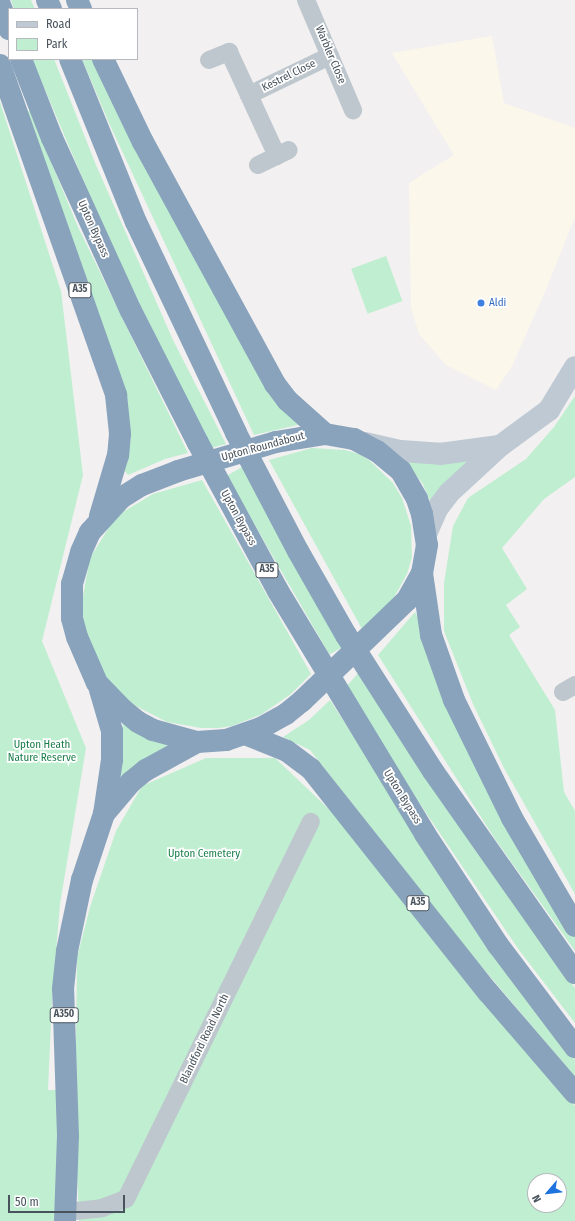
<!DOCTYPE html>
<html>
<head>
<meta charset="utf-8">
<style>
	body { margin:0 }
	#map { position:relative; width:575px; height:1221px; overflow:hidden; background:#f2f0f0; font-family:"Fira Sans Condensed",sans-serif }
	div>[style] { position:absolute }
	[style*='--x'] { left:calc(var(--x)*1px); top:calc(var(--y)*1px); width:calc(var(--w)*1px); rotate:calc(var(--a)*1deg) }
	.commercial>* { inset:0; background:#fcf7eb }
	.green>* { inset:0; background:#c0eed1; transform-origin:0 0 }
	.street>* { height:18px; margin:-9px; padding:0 9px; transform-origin:9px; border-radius:9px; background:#bec7ce }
	.secondary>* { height:22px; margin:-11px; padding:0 11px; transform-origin:11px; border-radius:11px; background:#bec9d3 }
	.highway>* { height:22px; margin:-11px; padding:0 11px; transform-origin:11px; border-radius:11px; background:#89a3bd }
	.dots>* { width:11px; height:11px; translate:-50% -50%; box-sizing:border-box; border:2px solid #fff; border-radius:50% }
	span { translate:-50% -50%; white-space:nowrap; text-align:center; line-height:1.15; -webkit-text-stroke:3.5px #fff; paint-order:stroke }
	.shield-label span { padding:1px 3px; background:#fff; border:1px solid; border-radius:3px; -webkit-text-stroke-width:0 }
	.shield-label { font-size:10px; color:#48535d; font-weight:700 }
	.street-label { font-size:11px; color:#48535d }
	.shop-label { font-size:11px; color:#366cbe }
	.left { translate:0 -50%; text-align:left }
	.park-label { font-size:11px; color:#1a7e4a }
	.legend { position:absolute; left:8px; top:8px; width:130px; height:52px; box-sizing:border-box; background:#fff; border:1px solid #b6babe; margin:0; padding:5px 7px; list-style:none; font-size:12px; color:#48535d }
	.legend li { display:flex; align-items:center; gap:8px; height:20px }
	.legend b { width:20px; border:1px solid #b6babe }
	.north { position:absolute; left:527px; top:1173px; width:40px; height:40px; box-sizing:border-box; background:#fff; border:1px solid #b6babe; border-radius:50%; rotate:242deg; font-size:11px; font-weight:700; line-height:16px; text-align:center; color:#48535d }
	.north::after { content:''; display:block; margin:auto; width:14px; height:18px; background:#1e74df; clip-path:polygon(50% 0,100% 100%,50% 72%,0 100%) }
	.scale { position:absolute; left:8px; top:1195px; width:117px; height:18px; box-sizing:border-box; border:2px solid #48535d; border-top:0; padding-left:5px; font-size:12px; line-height:14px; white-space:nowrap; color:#48535d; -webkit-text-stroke:3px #fff; paint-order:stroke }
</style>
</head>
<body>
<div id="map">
	<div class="commercial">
		<div style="clip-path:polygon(492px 36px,504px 103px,575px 128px,575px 217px,547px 287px,512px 366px,496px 390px,446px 365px,419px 334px,411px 308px,409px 183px,454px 155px,392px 53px)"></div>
	</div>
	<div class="green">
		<div style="clip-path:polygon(11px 0,31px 0,35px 9px,14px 9px)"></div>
		<div style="clip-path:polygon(32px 59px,54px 59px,96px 165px,173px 340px,226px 444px,211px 448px,112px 248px)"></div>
		<div style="clip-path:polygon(82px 59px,95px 59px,302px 424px,254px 435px,109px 123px)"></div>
		<div style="clip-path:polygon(0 102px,61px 291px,83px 475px,42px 641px,86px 748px,60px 904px,52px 1000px,48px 1090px,61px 1090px,58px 1221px,0 1221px)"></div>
		<div style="clip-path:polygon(30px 111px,78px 227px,188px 453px,165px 459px,128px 475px,124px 470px,131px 439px,125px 397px,26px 112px)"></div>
		<div style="left:386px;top:256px;width:48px;height:37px;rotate:70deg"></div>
		<div style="clip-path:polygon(575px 396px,575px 477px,544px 499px,502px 548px,527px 589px,506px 605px,520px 627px,509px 635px,555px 710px,564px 792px,575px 811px,575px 894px,504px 768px,473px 704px,444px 631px,444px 583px,453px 526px,468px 498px,526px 459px,554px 427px)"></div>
		<div style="clip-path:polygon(312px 448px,345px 450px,359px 454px,369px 460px,393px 483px,402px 498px,411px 526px,412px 557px,407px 574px,392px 601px,362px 629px,269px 460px)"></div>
		<div style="clip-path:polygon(475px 456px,432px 506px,423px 484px,405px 462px)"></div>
		<div style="left:242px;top:467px;width:206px;height:18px;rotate:60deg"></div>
		<div style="clip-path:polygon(202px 480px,311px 674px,291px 694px,262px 714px,232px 726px,219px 728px,201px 728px,167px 722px,132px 704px,116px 689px,101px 671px,84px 626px,82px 601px,90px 558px,111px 524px,123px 512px,153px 494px)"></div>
		<div style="clip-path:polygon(415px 612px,575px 937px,575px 951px,495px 839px,378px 655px)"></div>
		<div style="clip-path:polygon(358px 673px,433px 788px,575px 988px,575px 1023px,519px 950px,418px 801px,346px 687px)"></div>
		<div style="clip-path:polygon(330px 700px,452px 889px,575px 1060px,575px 1077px,466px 948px,310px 750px,283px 737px,309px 720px)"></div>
		<div style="clip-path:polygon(123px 722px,167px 743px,169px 748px,124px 780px,119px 777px)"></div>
		<div style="clip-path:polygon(evenodd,206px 758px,275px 758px,332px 812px,575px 1106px,575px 1221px,79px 1221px,75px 1117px,77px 958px,90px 907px,116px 831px,142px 786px,206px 758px,535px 1181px,559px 1181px,559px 1205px,535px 1205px,535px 1181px)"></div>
	</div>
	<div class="street">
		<div style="--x:306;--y:0;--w:120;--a:66.9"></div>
		<div style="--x:209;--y:60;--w:22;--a:-22"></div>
		<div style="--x:229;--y:52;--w:47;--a:65.1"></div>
		<div style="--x:277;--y:156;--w:67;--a:-114.7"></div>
		<div style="--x:249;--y:95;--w:90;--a:-25.7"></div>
		<div style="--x:258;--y:165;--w:34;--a:-26"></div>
		<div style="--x:563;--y:692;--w:14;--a:-30"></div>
		<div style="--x:66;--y:1212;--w:36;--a:-6"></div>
		<div style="--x:102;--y:1208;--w:26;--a:-21"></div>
		<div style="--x:126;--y:1199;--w:420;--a:-63.9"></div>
	</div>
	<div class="secondary">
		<div style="--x:365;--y:443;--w:37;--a:13"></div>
		<div style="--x:401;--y:451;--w:39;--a:4"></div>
		<div style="--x:440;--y:454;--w:60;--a:-7.7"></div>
		<div style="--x:426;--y:534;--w:27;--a:-66"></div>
		<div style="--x:437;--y:509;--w:20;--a:-53"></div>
		<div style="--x:449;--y:493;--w:69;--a:-42.7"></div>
		<div style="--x:500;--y:446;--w:61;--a:-36.3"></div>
		<div style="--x:549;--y:410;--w:50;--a:-58.8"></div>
	</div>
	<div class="highway">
		<div style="--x:47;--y:0;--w:10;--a:66"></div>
		<div style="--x:77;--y:0;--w:10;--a:66"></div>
		<div style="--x:0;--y:5;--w:26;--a:69"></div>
		<div style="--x:21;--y:59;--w:85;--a:68.6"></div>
		<div style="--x:52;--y:138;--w:190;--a:65.5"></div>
		<div style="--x:131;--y:311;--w:148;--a:63.1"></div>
		<div style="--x:198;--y:443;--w:168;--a:61.6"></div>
		<div style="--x:278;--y:591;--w:284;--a:58.8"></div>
		<div style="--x:425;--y:834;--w:133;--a:56.7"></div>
		<div style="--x:498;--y:945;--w:128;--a:53"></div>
		<div style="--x:70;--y:59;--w:176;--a:68"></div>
		<div style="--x:136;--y:222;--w:233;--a:64.6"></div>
		<div style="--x:236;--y:433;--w:133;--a:62.3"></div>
		<div style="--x:298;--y:551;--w:97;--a:60.3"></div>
		<div style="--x:346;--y:635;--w:161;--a:57.4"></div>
		<div style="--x:433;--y:771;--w:247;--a:54.9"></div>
		<div style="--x:103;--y:59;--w:92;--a:64.3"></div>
		<div style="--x:143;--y:142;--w:276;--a:61.4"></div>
		<div style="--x:275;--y:384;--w:20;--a:53"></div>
		<div style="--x:287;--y:400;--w:51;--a:41.8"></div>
		<div style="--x:0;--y:65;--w:350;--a:70.6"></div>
		<div style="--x:116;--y:395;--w:39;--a:84"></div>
		<div style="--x:120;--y:434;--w:21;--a:95"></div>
		<div style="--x:118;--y:455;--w:64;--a:106.4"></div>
		<div style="--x:325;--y:434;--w:29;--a:10"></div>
		<div style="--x:354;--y:439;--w:26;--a:28"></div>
		<div style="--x:377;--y:451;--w:31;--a:40"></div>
		<div style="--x:401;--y:471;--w:32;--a:60"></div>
		<div style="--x:417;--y:499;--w:16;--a:72"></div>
		<div style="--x:422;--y:514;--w:31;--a:81"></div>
		<div style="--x:427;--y:545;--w:28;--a:100"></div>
		<div style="--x:422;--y:573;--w:31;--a:119"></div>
		<div style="--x:407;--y:600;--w:146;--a:136.1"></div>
		<div style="--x:302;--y:701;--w:21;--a:141"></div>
		<div style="--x:286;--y:714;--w:29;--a:151"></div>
		<div style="--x:261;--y:728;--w:37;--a:161"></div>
		<div style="--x:226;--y:740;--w:29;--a:176"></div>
		<div style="--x:197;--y:742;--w:46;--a:-164.7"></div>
		<div style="--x:153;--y:730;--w:17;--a:-152"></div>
		<div style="--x:138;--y:722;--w:19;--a:-141"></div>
		<div style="--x:123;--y:710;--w:37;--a:-134"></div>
		<div style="--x:97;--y:683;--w:50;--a:-113.5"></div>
		<div style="--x:77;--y:637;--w:20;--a:-105"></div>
		<div style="--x:72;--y:618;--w:34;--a:-90"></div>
		<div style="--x:72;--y:584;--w:33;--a:-74"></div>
		<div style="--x:81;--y:552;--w:22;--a:-66"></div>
		<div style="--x:90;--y:532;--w:46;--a:-47.6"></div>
		<div style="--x:121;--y:498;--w:25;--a:-32"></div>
		<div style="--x:142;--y:485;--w:39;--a:-21"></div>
		<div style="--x:178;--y:471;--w:102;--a:-16.5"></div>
		<div style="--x:276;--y:442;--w:50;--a:-9.3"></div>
		<div style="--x:422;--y:573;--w:63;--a:81.7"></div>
		<div style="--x:431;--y:635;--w:69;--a:70.5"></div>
		<div style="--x:454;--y:700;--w:131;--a:63.8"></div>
		<div style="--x:512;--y:818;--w:125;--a:59.7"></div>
		<div style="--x:245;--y:734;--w:45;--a:22"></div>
		<div style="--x:287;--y:751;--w:30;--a:37"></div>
		<div style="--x:311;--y:769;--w:285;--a:51.6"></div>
		<div style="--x:488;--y:992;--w:133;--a:49.3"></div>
		<div style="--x:104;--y:814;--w:42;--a:-49.8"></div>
		<div style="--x:131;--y:782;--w:19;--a:-39"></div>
		<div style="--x:146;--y:770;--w:58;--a:-28.8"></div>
		<div style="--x:65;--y:1221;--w:85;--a:-88"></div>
		<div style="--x:68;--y:1136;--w:147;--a:-91.9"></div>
		<div style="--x:63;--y:989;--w:38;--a:-84"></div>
		<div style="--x:67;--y:951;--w:73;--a:-78.1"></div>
		<div style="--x:82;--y:880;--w:70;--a:-71.6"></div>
		<div style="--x:104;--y:814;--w:55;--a:-81.6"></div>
		<div style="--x:112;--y:760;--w:29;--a:-90"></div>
		<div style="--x:112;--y:731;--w:43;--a:-106.3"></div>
	</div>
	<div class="dots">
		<div style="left:481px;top:303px;background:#3f7fe0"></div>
	</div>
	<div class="shield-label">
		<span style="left:80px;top:290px">A35</span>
		<span style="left:267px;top:570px">A35</span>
		<span style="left:418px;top:903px">A35</span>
		<span style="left:64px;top:1015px">A350</span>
	</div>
	<div class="street-label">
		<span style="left:330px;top:55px;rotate:67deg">Warbler Close</span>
		<span style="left:289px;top:76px;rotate:-26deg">Kestrel Close</span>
		<span style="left:93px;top:229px;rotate:66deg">Upton Bypass</span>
		<span style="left:263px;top:447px;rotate:-15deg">Upton Roundabout</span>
		<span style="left:238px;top:518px;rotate:61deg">Upton Bypass</span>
		<span style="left:402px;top:797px;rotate:58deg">Upton Bypass</span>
		<span style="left:205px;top:1039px;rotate:-64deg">Blandford Road North</span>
	</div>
	<div class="shop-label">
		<span class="left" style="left:489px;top:303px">Aldi</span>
	</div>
	<div class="park-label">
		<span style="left:42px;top:752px">Upton Heath<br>Nature Reserve</span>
		<span style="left:204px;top:854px">Upton Cemetery</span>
	</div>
	<ul class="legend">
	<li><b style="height:5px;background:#bec9d3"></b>Road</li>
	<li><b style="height:11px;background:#c0eed1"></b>Park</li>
	</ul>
	<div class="north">N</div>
	<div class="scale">50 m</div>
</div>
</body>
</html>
